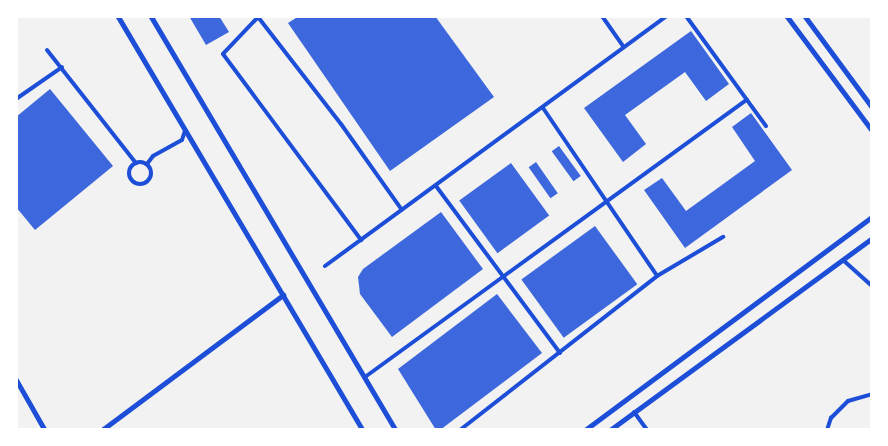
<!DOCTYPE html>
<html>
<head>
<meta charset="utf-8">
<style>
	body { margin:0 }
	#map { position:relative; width:888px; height:446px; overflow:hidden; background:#f2f2f2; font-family:"Public Sans",sans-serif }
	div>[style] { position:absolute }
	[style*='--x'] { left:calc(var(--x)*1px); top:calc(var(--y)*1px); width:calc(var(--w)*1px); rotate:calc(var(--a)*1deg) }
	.building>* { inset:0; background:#3d67dc; transform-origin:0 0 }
	.minor>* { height:4px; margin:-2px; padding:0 2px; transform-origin:2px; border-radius:2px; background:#1d4ed8 }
	.minor>.ring { margin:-2px; padding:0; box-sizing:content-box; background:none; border:4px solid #1d4ed8; border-radius:50% }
	.tertiary>* { height:4.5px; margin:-2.25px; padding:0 2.25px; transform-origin:2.25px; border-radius:2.25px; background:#1d4ed8 }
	span { translate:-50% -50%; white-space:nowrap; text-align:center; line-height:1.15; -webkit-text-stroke:4px #fff; paint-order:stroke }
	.frame { position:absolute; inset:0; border:18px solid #fff; pointer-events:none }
</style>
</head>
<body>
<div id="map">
	<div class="building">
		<div style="clip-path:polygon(189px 16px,219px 16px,229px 32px,206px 45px)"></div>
		<div style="clip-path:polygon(299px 16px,435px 16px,494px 97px,390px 171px,288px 23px)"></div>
		<div style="clip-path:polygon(691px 31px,729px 84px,706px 101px,685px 72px,625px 115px,646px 144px,623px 162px,584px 108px)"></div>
		<div style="clip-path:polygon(50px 89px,113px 166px,35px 230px,16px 207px,16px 117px)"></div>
		<div style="clip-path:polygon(751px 113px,792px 170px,685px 248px,644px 190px,662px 178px,686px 211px,755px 161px,732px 127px)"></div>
		<div style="left:559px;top:146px;width:37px;height:9px;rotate:54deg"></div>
		<div style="left:536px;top:162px;width:38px;height:9px;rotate:55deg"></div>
		<div style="left:511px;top:163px;width:65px;height:64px;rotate:54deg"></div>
		<div style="clip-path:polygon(441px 212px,483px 269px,392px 337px,360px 294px,358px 277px,363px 269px)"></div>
		<div style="left:595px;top:226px;width:72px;height:91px;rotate:54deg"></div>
		<div style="clip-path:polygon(497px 294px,542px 353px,440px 430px,436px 430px,398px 369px)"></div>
	</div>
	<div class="minor">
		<div style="--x:259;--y:16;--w:52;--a:133.5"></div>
		<div style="--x:223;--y:54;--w:232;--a:53.4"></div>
		<div style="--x:602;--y:16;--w:38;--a:55"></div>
		<div style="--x:686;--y:16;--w:136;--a:54"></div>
		<div style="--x:258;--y:17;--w:135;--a:52.2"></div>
		<div style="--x:341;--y:124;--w:105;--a:54.7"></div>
		<div style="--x:47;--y:50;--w:144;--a:51.8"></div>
		<div style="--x:16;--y:99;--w:56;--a:-34.8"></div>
		<div style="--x:543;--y:108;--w:203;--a:55.8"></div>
		<div class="ring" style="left:129px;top:162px;width:18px;height:18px"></div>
		<div style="--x:147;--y:164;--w:10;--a:-53"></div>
		<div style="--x:153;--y:156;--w:33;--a:-29"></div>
		<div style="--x:182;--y:140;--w:9;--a:-72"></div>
		<div style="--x:436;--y:186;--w:208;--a:53.4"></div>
		<div style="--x:843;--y:260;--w:39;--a:42"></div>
		<div style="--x:325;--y:266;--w:424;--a:-36.2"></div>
		<div style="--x:365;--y:377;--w:472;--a:-36"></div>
		<div style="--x:634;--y:412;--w:22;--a:54"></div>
		<div style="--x:460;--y:430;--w:250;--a:-38"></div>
		<div style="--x:657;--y:276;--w:77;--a:-30.6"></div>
		<div style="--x:827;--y:430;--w:13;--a:-72"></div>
		<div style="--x:831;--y:418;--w:24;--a:-45"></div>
		<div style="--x:848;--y:401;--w:25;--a:-16"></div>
	</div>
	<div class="tertiary">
		<div style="--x:118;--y:16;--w:481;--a:59.4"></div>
		<div style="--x:151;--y:16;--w:481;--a:59.4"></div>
		<div style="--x:787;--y:16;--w:142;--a:53.3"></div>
		<div style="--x:805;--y:16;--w:113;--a:53.6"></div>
		<div style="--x:16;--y:379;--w:59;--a:60.4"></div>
		<div style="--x:102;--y:430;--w:226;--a:-36.7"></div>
		<div style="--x:585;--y:430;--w:357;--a:-36.6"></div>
		<div style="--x:610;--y:430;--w:325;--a:-36.2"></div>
	</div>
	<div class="frame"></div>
</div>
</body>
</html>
